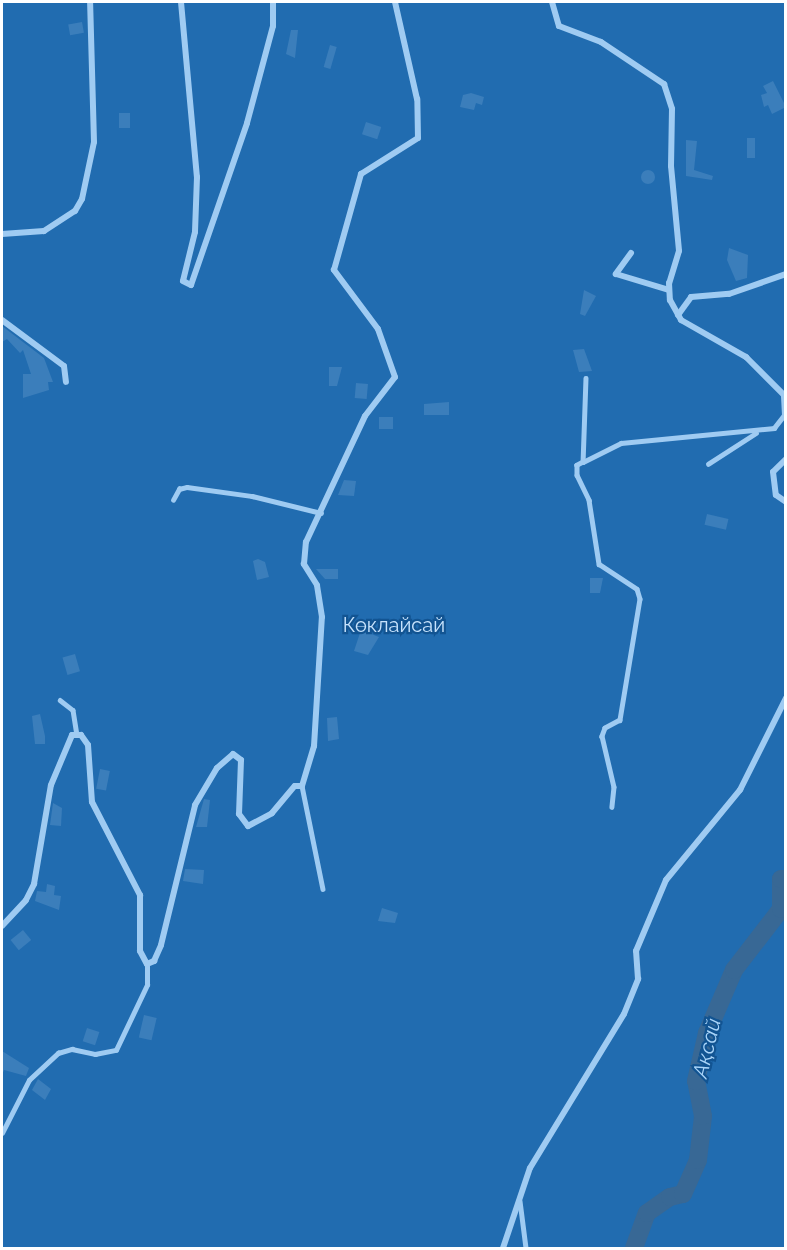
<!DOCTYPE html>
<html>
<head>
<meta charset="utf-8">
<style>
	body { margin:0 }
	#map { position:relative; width:787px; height:1250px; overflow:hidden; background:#125492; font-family:Raleway,sans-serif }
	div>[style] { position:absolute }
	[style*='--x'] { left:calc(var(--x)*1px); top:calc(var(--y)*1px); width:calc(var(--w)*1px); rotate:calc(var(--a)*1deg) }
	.green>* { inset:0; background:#216cb0; transform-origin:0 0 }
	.river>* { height:18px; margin:-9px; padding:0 9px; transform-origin:9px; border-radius:9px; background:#386895 }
	.building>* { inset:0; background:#3b7ebb; transform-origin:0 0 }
	.round { border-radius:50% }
	.service>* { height:4.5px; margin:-2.25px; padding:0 2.25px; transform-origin:2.25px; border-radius:2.25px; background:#9fcbf2 }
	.minor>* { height:6px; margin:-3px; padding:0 3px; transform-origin:3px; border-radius:3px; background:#9fcbf2 }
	span { translate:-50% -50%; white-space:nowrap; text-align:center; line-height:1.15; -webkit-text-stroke:4.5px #125492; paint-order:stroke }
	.park-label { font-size:20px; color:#c7e3fd }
	.water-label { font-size:21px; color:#abd5f9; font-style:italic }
	.frame { position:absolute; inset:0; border:3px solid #fff; pointer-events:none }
</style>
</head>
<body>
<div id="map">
	<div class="green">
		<div style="left:2px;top:2px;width:783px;height:1246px"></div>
	</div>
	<div class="river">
		<div style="--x:634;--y:1248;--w:37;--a:-70"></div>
		<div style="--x:647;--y:1213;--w:28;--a:-35"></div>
		<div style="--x:670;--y:1197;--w:13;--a:-13"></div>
		<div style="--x:683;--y:1194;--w:37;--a:-66"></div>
		<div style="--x:698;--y:1160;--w:44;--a:-83.5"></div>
		<div style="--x:703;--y:1116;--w:36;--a:-101"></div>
		<div style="--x:696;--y:1081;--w:49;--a:-77.1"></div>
		<div style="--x:707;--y:1033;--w:69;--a:-66.8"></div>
		<div style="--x:734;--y:970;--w:77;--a:-52.4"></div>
		<div style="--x:781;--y:909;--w:30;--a:-90"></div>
		<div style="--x:781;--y:879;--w:5;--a:0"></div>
	</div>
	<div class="building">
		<div style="left:82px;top:22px;width:11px;height:14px;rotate:80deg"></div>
		<div style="clip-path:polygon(291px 30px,298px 30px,295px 58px,286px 54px)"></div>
		<div style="left:330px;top:45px;width:7px;height:23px;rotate:16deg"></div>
		<div style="clip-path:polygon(773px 81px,786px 107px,772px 114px,768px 105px,764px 107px,761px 95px,767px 93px,763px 86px)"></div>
		<div style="clip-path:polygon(471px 93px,484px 97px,482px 105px,476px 103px,474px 110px,460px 107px,463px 95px)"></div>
		<div style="left:119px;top:113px;width:11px;height:15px"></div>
		<div style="left:366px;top:122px;width:16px;height:13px;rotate:18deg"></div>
		<div style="left:747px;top:138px;width:8px;height:20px"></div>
		<div style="clip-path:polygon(686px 140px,697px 141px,694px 170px,713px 176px,712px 180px,686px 176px)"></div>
		<div class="round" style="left:641px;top:170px;width:14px;height:14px"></div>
		<div style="clip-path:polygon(729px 248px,748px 255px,747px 278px,736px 281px,727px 260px)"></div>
		<div style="clip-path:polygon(584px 290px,596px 296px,585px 316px,580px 314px)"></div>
		<div style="clip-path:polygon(2px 326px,44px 358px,53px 382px,48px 382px,49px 390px,23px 398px,23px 374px,31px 374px,23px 350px,20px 353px,7px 339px,2px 342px)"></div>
		<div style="clip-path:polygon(584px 349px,592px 371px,579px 372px,573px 350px)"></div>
		<div style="clip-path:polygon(329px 367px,342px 367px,337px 386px,329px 386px)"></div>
		<div style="left:356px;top:383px;width:12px;height:15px;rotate:5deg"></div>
		<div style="clip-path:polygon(449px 402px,449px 415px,424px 415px,424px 404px)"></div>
		<div style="left:379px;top:417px;width:14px;height:12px"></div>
		<div style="clip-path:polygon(344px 480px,356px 481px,354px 496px,338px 495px)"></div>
		<div style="left:707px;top:514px;width:22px;height:11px;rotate:13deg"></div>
		<div style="clip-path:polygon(258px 559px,265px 562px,269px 577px,257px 580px,253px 561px)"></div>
		<div style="clip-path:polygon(316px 569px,338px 569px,338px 579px,325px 579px)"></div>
		<div style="clip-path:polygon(590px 578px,603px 578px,600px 593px,590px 593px)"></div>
		<div style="clip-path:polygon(361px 630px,379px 637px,368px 655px,354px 651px)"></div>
		<div style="left:75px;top:654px;width:18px;height:13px;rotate:74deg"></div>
		<div style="clip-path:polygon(40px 714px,45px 736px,45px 744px,35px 744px,32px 716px)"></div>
		<div style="clip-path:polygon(337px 717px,339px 739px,328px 741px,327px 718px)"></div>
		<div style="left:100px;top:769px;width:10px;height:20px;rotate:11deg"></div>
		<div style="clip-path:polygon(204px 799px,210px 800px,207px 827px,196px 827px)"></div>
		<div style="clip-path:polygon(53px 803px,62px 808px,61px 826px,50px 825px)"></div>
		<div style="clip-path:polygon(185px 869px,204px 870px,203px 884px,183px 881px)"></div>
		<div style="clip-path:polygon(47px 884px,55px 886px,54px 895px,61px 896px,59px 910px,35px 901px,37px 891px,46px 892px)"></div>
		<div style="clip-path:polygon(382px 908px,398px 913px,395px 923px,378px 921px)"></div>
		<div style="left:23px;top:930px;width:13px;height:16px;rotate:51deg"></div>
		<div style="left:144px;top:1015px;width:13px;height:23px;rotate:13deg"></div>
		<div style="left:87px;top:1028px;width:13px;height:14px;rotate:18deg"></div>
		<div style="clip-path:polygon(2px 1051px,29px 1068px,26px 1076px,4px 1070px,2px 1075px)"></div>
		<div style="clip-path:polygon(38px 1079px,51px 1089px,45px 1100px,32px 1090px)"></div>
	</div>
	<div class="service">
		<div style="--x:586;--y:378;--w:84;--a:92"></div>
		<div style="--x:583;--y:462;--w:42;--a:-26.6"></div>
		<div style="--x:621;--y:443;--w:154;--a:-5.6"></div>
		<div style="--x:774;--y:428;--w:16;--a:-52"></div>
		<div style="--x:784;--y:415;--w:20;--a:-93"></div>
		<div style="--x:583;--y:462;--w:7;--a:153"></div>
		<div style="--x:577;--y:465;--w:10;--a:90"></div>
		<div style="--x:577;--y:475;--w:28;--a:64"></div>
		<div style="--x:589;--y:500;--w:65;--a:81.1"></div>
		<div style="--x:599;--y:564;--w:45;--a:33.3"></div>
		<div style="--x:637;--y:589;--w:10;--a:73"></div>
		<div style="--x:640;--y:599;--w:123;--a:99.4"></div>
		<div style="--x:620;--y:720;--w:17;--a:152"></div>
		<div style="--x:605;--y:728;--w:9;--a:111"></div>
		<div style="--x:602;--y:736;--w:52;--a:76.8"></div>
		<div style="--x:614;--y:787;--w:20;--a:96"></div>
		<div style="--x:708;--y:464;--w:57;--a:-32.9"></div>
		<div style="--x:173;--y:500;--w:13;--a:-61"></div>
		<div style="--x:179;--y:489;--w:8;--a:-14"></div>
		<div style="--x:187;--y:487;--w:66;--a:7.9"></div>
		<div style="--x:252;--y:496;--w:71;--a:13.8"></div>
		<div style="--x:60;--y:700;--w:16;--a:38"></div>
		<div style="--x:73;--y:710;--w:24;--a:81"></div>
		<div style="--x:302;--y:786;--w:105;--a:78.5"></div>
		<div style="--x:2;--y:1133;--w:59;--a:-63"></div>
		<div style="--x:29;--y:1080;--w:40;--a:-43"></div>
		<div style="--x:58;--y:1053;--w:15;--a:-16"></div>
		<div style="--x:72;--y:1049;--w:24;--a:12"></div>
		<div style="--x:95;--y:1054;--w:21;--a:-11"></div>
		<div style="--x:116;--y:1050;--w:72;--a:-64.5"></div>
		<div style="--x:147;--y:985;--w:21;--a:-90"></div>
		<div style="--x:520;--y:1201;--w:47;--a:82.7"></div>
	</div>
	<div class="minor">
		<div style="--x:181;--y:2;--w:176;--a:84.8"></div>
		<div style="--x:197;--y:177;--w:55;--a:92.1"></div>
		<div style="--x:195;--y:232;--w:50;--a:103.8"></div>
		<div style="--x:183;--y:281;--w:9;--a:27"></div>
		<div style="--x:191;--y:285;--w:171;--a:-70.9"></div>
		<div style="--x:247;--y:123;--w:100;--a:-75"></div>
		<div style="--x:273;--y:26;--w:24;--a:-90"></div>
		<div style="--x:552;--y:2;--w:25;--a:74"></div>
		<div style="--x:559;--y:26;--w:45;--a:20.9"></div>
		<div style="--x:601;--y:42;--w:76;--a:33.7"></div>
		<div style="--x:664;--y:84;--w:26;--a:72"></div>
		<div style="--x:672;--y:109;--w:57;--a:91"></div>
		<div style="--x:671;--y:166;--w:85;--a:84.6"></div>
		<div style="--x:679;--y:251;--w:34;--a:107"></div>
		<div style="--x:669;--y:283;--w:17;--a:87"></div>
		<div style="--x:670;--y:300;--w:23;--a:61"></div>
		<div style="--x:681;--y:320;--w:75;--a:29.6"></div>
		<div style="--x:746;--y:357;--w:57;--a:45"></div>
		<div style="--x:2;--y:234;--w:42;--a:-4.1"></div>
		<div style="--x:44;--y:231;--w:37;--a:-33"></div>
		<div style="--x:75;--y:211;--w:14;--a:-60"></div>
		<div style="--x:82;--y:199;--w:58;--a:-78.1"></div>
		<div style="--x:94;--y:142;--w:140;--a:-91.6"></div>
		<div style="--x:631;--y:253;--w:26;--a:126"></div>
		<div style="--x:616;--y:274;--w:55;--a:16.8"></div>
		<div style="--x:678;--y:315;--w:22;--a:-54"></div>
		<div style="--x:691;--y:297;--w:38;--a:-5"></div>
		<div style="--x:729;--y:294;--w:60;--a:-19.3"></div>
		<div style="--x:2;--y:320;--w:77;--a:36.6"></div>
		<div style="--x:64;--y:366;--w:16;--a:83"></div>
		<div style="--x:786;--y:459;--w:18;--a:135"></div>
		<div style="--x:773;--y:472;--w:23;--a:83"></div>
		<div style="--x:776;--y:495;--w:12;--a:35"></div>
		<div style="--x:2;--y:926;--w:35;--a:-47"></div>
		<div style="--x:26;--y:900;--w:18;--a:-63"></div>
		<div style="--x:34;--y:884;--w:100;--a:-80.3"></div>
		<div style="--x:51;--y:785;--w:54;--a:-67.2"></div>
		<div style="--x:72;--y:735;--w:9;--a:0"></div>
		<div style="--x:81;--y:735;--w:12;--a:55"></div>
		<div style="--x:88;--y:745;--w:57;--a:86"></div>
		<div style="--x:92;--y:802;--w:105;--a:62.7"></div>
		<div style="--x:140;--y:895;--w:56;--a:90"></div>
		<div style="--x:140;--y:951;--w:15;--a:62"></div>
		<div style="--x:147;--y:964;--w:8;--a:-23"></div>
		<div style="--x:154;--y:961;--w:17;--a:-66"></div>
		<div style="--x:161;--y:945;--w:144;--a:-76.3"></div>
		<div style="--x:195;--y:805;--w:43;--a:-59.3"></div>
		<div style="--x:217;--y:768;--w:21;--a:-41"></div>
		<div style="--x:233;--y:754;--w:10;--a:37"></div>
		<div style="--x:241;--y:760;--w:54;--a:92.1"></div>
		<div style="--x:239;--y:814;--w:15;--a:53"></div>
		<div style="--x:248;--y:826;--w:27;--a:-28"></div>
		<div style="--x:272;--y:813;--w:35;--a:-50"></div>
		<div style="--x:295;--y:786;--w:7;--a:0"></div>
		<div style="--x:302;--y:786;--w:42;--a:-73.3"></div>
		<div style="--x:314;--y:746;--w:129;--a:-86.5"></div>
		<div style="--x:322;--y:617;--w:32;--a:-99"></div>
		<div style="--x:317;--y:585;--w:25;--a:-122"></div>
		<div style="--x:304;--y:564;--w:22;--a:-85"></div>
		<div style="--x:306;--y:542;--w:139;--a:-64.9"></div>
		<div style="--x:365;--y:416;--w:49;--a:-52.4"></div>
		<div style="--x:395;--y:377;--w:51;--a:-109.5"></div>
		<div style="--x:378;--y:329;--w:74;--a:-126.7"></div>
		<div style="--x:334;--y:270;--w:100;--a:-74.3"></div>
		<div style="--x:361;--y:174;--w:67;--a:-32.3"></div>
		<div style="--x:418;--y:138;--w:39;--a:-91"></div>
		<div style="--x:417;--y:99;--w:99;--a:-102.8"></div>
		<div style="--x:503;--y:1248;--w:84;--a:-71.4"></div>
		<div style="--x:530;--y:1168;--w:180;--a:-58.6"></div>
		<div style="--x:624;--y:1014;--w:38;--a:-68"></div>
		<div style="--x:638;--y:979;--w:28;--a:-94"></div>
		<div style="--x:636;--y:951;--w:77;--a:-67.1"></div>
		<div style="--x:666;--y:880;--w:117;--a:-50.6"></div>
		<div style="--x:740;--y:790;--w:103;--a:-63.4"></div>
	</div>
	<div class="park-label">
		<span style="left:394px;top:625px">Көклайсай</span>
	</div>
	<div class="water-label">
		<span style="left:707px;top:1048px;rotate:-76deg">Ақсай</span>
	</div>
	<div class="frame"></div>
</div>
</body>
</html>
